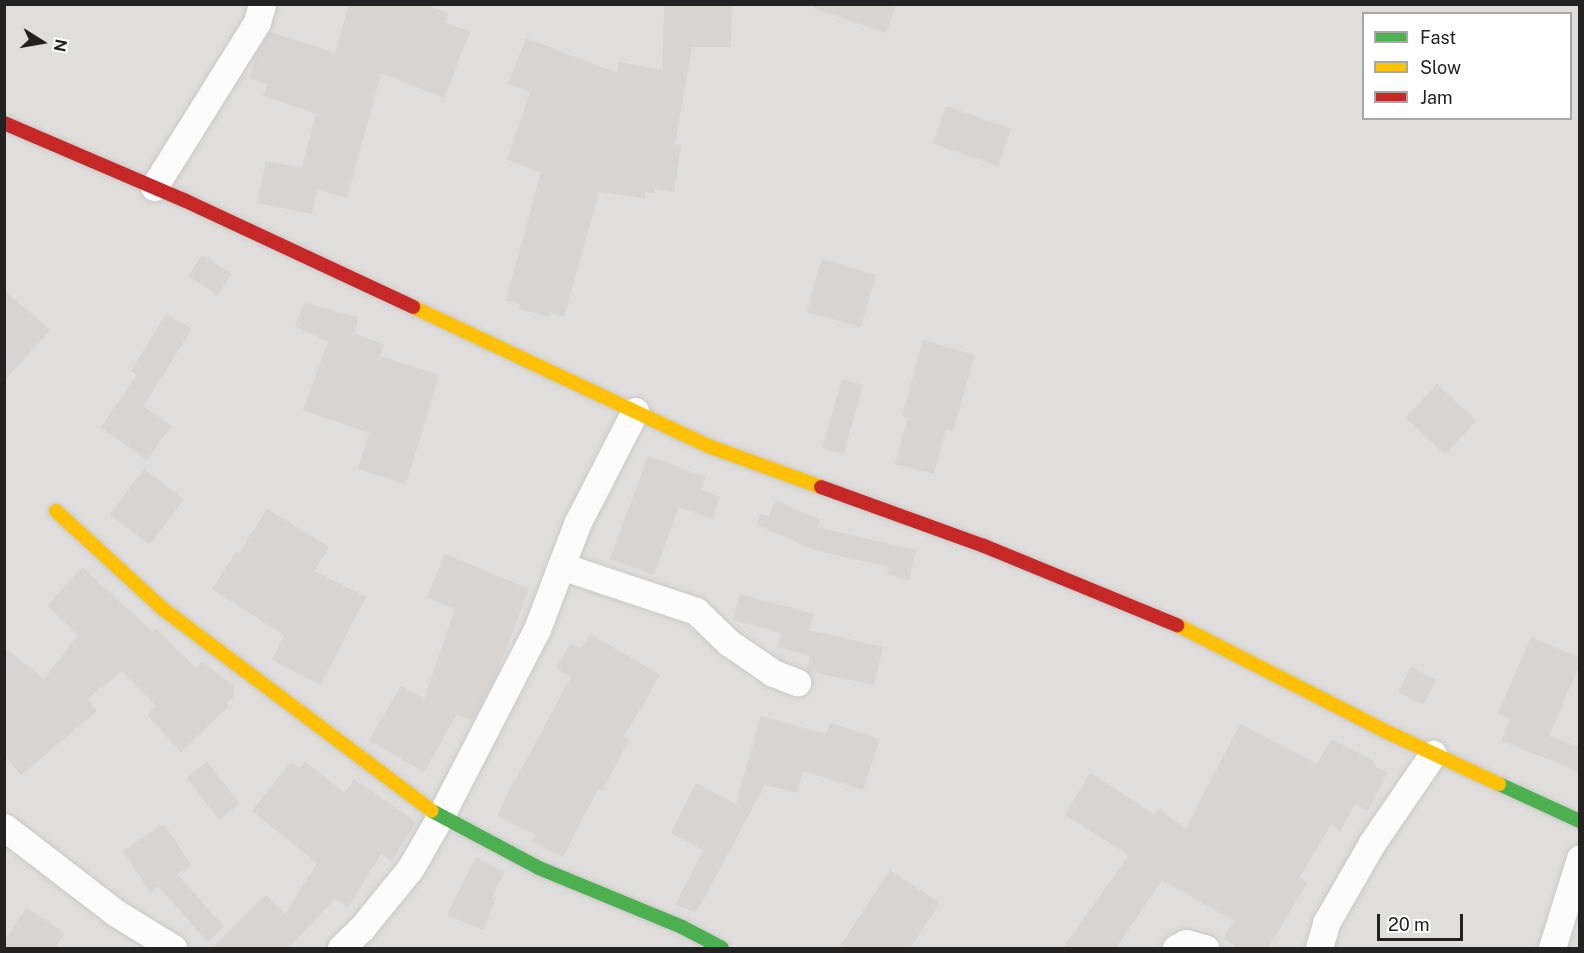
<!DOCTYPE html>
<html>
<head>
<meta charset="utf-8">
<style>
	body { margin:0 }
	#map { position:relative; width:1584px; height:953px; overflow:hidden; background:#f0eeeb; font-family:"Public Sans",sans-serif }
	div>[style] { position:absolute }
	[style*='--x'] { left:calc(var(--x)*1px); top:calc(var(--y)*1px); width:calc(var(--w)*1px); rotate:calc(var(--a)*1deg) }
	.residential>* { inset:0; background:#dfdedc }
	.building>* { inset:0; background:#d7d4d2; transform-origin:0 0 }
	.roads { filter:drop-shadow(0 0 2px #c9c8c7) drop-shadow(0 0 2px #c9c8c7) }
	.street>* { height:27px; margin:-13.5px; padding:0 13.5px; transform-origin:13.5px; border-radius:13.5px; background:#fdfcfc }
	.fast>* { height:14px; margin:-7px; padding:0 7px; transform-origin:7px; border-radius:7px; background:#4caf50 }
	.slow>* { height:14px; margin:-7px; padding:0 7px; transform-origin:7px; border-radius:7px; background:#ffc107 }
	.jam>* { height:14px; margin:-7px; padding:0 7px; transform-origin:7px; border-radius:7px; background:#c62828 }
	span { translate:-50% -50%; white-space:nowrap; text-align:center; line-height:1.15; -webkit-text-stroke:6px #fff; paint-order:stroke }
	.frame { position:absolute; inset:0; border:6px solid #222; pointer-events:none }
	.legend { position:absolute; left:1362px; top:12px; width:210px; height:108px; box-sizing:border-box; background:#fff; border:2px solid #a7a7a7; margin:0; padding:8px 10px; list-style:none; font-size:18px; color:#222 }
	.legend li { display:flex; align-items:center; gap:12px; height:30px }
	.legend b { width:30px; border:2px solid #a7a7a7 }
	.north { position:absolute; left:12px; top:12px; width:60px; height:60px; -webkit-text-stroke:4px #fff; paint-order:stroke; rotate:101deg; font-size:16px; font-weight:700; line-height:24px; text-align:center; color:#222 }
	.north::after { content:''; display:block; margin:auto; width:21px; height:27px; background:#222; clip-path:polygon(50% 0,100% 100%,50% 72%,0 100%) }
	.scale { position:absolute; left:1377px; top:914px; width:86px; height:27px; box-sizing:border-box; border:3px solid #222; border-top:0; padding-left:8px; font-size:18px; line-height:21px; white-space:nowrap; color:#222; -webkit-text-stroke:4px #fff; paint-order:stroke }
</style>
</head>
<body>
<div id="map">
	<div class="residential">
		<div style="clip-path:polygon(evenodd,5px 5px,1579px 5px,1579px 948px,5px 948px,5px 5px,1364px 14px,1570px 14px,1570px 118px,1364px 118px,1364px 14px)"></div>
	</div>
	<div class="building">
		<div style="clip-path:polygon(349px 4px,424px 4px,448px 13px,445px 22px,470px 32px,444px 98px,381px 73px,347px 198px,317px 189px,312px 214px,257px 203px,266px 161px,302px 168px,316px 114px,263px 95px,267px 84px,249px 78px,258px 50px,270px 32px,335px 53px)"></div>
		<div style="clip-path:polygon(664px 4px,732px 4px,731px 47px,692px 47px,675px 144px,681px 145px,674px 192px,655px 189px,655px 193px,645px 192px,645px 198px,599px 192px,564px 317px,550px 313px,549px 317px,519px 309px,520px 304px,506px 300px,541px 172px,507px 160px,530px 92px,508px 84px,526px 38px,617px 73px,619px 62px,663px 70px)"></div>
		<div style="clip-path:polygon(814px 4px,896px 4px,886px 33px,813px 8px)"></div>
		<div style="left:946px;top:106px;width:69px;height:40px;rotate:19deg"></div>
		<div style="left:202px;top:255px;width:35px;height:25px;rotate:33deg"></div>
		<div style="left:822px;top:259px;width:56px;height:55px;rotate:16deg"></div>
		<div style="clip-path:polygon(4px 290px,50px 330px,4px 381px)"></div>
		<div style="clip-path:polygon(305px 303px,358px 317px,355px 333px,384px 345px,380px 356px,439px 375px,406px 484px,358px 469px,369px 433px,303px 410px,328px 342px,295px 326px)"></div>
		<div style="clip-path:polygon(166px 314px,192px 329px,143px 406px,171px 426px,147px 460px,101px 427px,137px 375px,131px 371px)"></div>
		<div style="clip-path:polygon(923px 340px,975px 355px,953px 431px,946px 429px,934px 474px,895px 464px,908px 418px,902px 416px)"></div>
		<div style="left:842px;top:379px;width:22px;height:72px;rotate:16deg"></div>
		<div style="left:1437px;top:384px;width:54px;height:46px;rotate:43deg"></div>
		<div style="clip-path:polygon(648px 456px,706px 477px,701px 490px,720px 497px,712px 519px,679px 507px,654px 575px,610px 559px)"></div>
		<div style="left:144px;top:469px;width:50px;height:57px;rotate:37deg"></div>
		<div style="clip-path:polygon(776px 500px,820px 520px,817px 527px,916px 550px,909px 580px,887px 574px,889px 567px,817px 551px,757px 525px,760px 514px,769px 516px)"></div>
		<div style="clip-path:polygon(267px 509px,329px 547px,314px 571px,366px 597px,320px 685px,272px 660px,284px 635px,212px 589px,236px 552px,239px 554px)"></div>
		<div style="clip-path:polygon(445px 554px,529px 589px,498px 671px,472px 721px,457px 714px,424px 772px,369px 740px,401px 686px,424px 699px,455px 609px,427px 597px)"></div>
		<div style="clip-path:polygon(82px 567px,153px 632px,156px 629px,196px 668px,202px 662px,229px 682px,234px 687px,234px 696px,227px 703px,229px 706px,181px 752px,147px 715px,156px 706px,122px 671px,87px 699px,97px 711px,21px 775px,4px 755px,4px 647px,44px 679px,78px 635px,47px 606px)"></div>
		<div style="clip-path:polygon(740px 594px,814px 614px,809px 630px,883px 647px,874px 685px,807px 671px,810px 656px,777px 647px,781px 633px,733px 620px)"></div>
		<div style="clip-path:polygon(590px 634px,660px 675px,624px 737px,629px 740px,602px 791px,598px 789px,563px 857px,532px 841px,535px 835px,498px 816px,504px 801px,571px 677px,556px 668px,571px 643px,581px 649px)"></div>
		<div style="clip-path:polygon(1531px 637px,1580px 658px,1580px 664px,1549px 736px,1580px 747px,1580px 772px,1501px 741px,1510px 719px,1498px 713px)"></div>
		<div style="left:1411px;top:667px;width:28px;height:28px;rotate:27deg"></div>
		<div style="clip-path:polygon(761px 716px,826px 734px,830px 723px,880px 739px,863px 790px,803px 771px,797px 793px,765px 785px,696px 913px,675px 904px,704px 850px,671px 833px,696px 783px,736px 804px)"></div>
		<div style="clip-path:polygon(1240px 724px,1317px 764px,1331px 739px,1375px 761px,1373px 765px,1387px 773px,1368px 811px,1355px 804px,1341px 831px,1331px 825px,1299px 878px,1307px 883px,1268px 948px,1238px 948px,1223px 938px,1235px 921px,1162px 880px,1116px 948px,1063px 948px,1129px 855px,1065px 815px,1090px 773px,1154px 814px,1158px 809px,1186px 829px)"></div>
		<div style="left:207px;top:762px;width:53px;height:26px;rotate:52deg"></div>
		<div style="clip-path:polygon(291px 762px,300px 768px,305px 762px,345px 793px,354px 779px,416px 822px,392px 861px,381px 854px,348px 907px,335px 899px,288px 948px,213px 948px,266px 895px,285px 914px,317px 863px,252px 811px)"></div>
		<div style="clip-path:polygon(164px 824px,191px 865px,177px 874px,224px 927px,208px 942px,158px 886px,150px 892px,123px 851px)"></div>
		<div style="clip-path:polygon(476px 857px,505px 872px,492px 897px,496px 898px,483px 930px,447px 915px)"></div>
		<div style="clip-path:polygon(890px 870px,940px 903px,910px 948px,839px 948px)"></div>
		<div style="clip-path:polygon(26px 908px,65px 933px,55px 948px,4px 948px,4px 942px)"></div>
	</div>
	<div class="roads">
		<div class="street">
			<div style="--x:154;--y:187;--w:195;--a:-58"></div>
			<div style="--x:257;--y:22;--w:19;--a:-74"></div>
			<div style="--x:561;--y:566;--w:142;--a:18.4"></div>
			<div style="--x:696;--y:611;--w:45;--a:44.1"></div>
			<div style="--x:728;--y:642;--w:55;--a:34.6"></div>
			<div style="--x:773;--y:673;--w:26;--a:21"></div>
			<div style="--x:4;--y:827;--w:141;--a:37.5"></div>
			<div style="--x:116;--y:913;--w:67;--a:31.6"></div>
			<div style="--x:341;--y:948;--w:28;--a:-44"></div>
			<div style="--x:361;--y:929;--w:77;--a:-50.8"></div>
			<div style="--x:410;--y:869;--w:60;--a:-60"></div>
			<div style="--x:440;--y:817;--w:212;--a:-62.7"></div>
			<div style="--x:537;--y:629;--w:112;--a:-69.1"></div>
			<div style="--x:577;--y:524;--w:127;--a:-62.8"></div>
			<div style="--x:1176;--y:948;--w:11;--a:-27"></div>
			<div style="--x:1186;--y:943;--w:20;--a:15"></div>
			<div style="--x:1319;--y:948;--w:26;--a:-74"></div>
			<div style="--x:1326;--y:923;--w:92;--a:-60.1"></div>
			<div style="--x:1372;--y:843;--w:108;--a:-55.6"></div>
			<div style="--x:1552;--y:948;--w:94;--a:-72.7"></div>
		</div>
		<div class="fast">
			<div style="--x:1499;--y:784;--w:89;--a:24.6"></div>
			<div style="--x:432;--y:811;--w:121;--a:28"></div>
			<div style="--x:539;--y:868;--w:155;--a:22.4"></div>
			<div style="--x:682;--y:927;--w:45;--a:27.7"></div>
		</div>
		<div class="slow">
			<div style="--x:413;--y:307;--w:329;--a:25.2"></div>
			<div style="--x:711;--y:447;--w:117;--a:20"></div>
			<div style="--x:56;--y:511;--w:145;--a:42.5"></div>
			<div style="--x:163;--y:609;--w:336;--a:36.9"></div>
			<div style="--x:1177;--y:625;--w:231;--a:27"></div>
			<div style="--x:1383;--y:730;--w:128;--a:25"></div>
		</div>
		<div class="jam">
			<div style="--x:4;--y:123;--w:196;--a:23.2"></div>
			<div style="--x:184;--y:200;--w:253;--a:25"></div>
			<div style="--x:821;--y:487;--w:173;--a:19.9"></div>
			<div style="--x:984;--y:546;--w:209;--a:22.3"></div>
		</div>
	</div>
	<div class="frame"></div>
	<ul class="legend">
	<li><b style="height:8px;background:#4caf50"></b>Fast</li>
	<li><b style="height:8px;background:#ffc107"></b>Slow</li>
	<li><b style="height:8px;background:#c62828"></b>Jam</li>
	</ul>
	<div class="north">N</div>
	<div class="scale">20 m</div>
</div>
</body>
</html>
